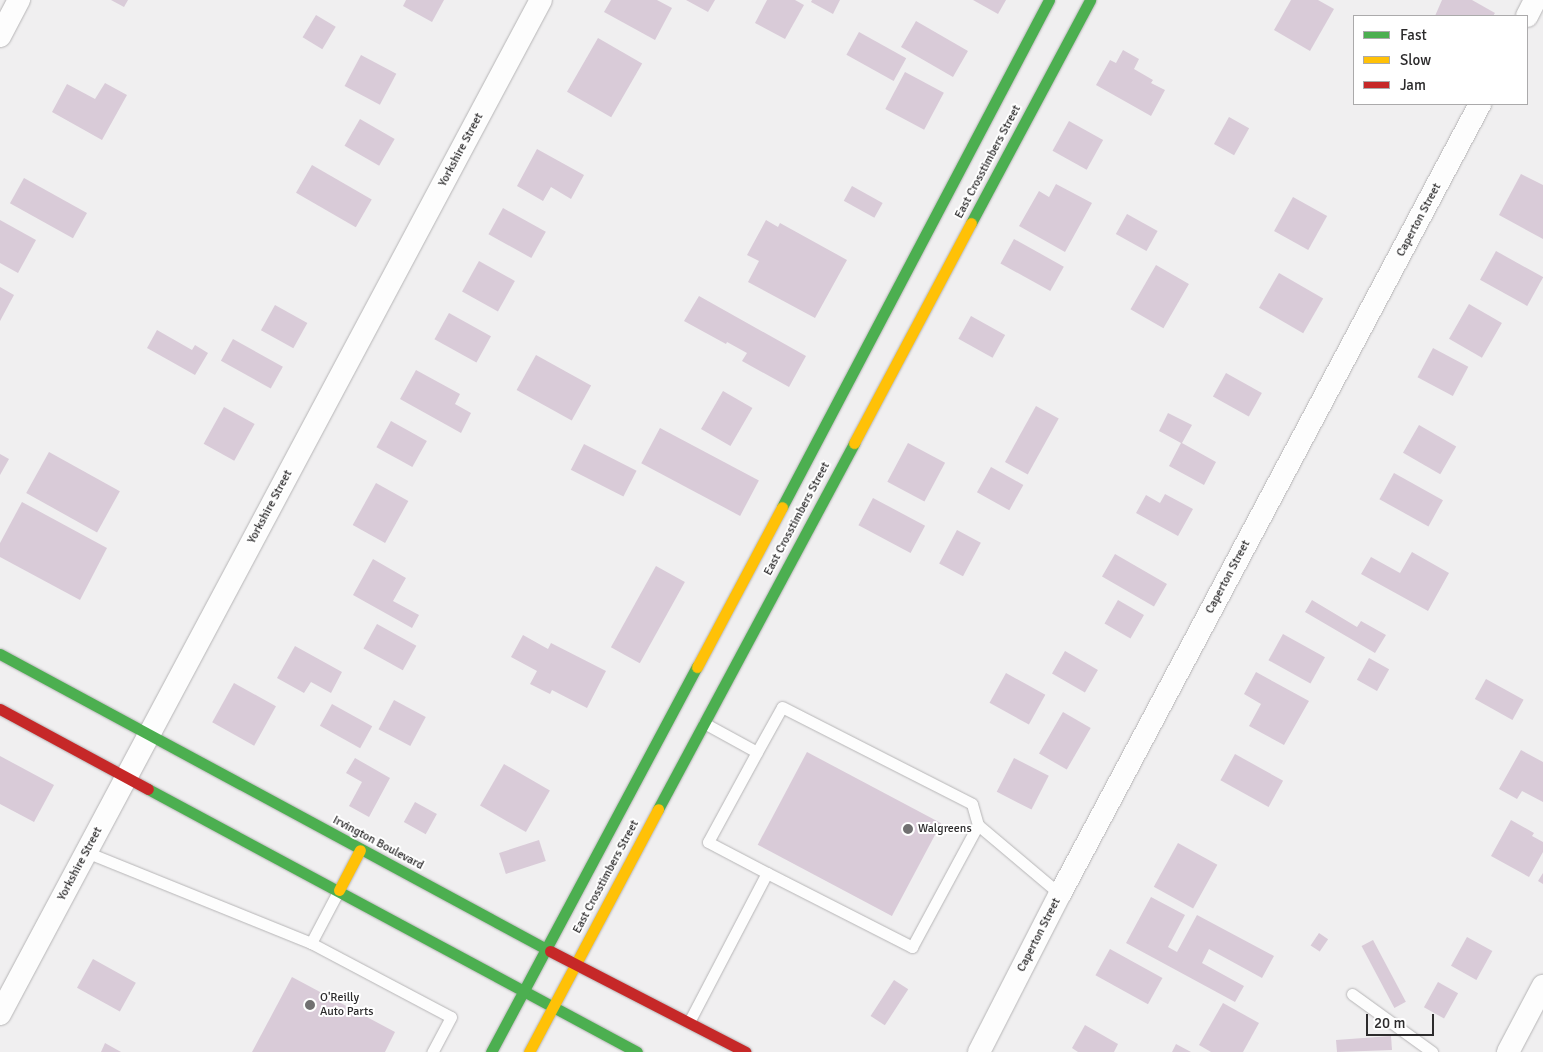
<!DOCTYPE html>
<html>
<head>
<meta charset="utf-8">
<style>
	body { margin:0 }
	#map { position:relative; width:1543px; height:1052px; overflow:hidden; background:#f0eff0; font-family:Signika,sans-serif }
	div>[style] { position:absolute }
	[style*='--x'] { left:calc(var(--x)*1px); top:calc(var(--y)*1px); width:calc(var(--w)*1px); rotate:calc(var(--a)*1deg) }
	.building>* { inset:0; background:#d9cbd8; transform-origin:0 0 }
	.roads { filter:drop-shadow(0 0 1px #b6b5b6) drop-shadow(0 0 1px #b6b5b6) }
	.lane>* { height:11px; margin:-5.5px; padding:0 5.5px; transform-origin:5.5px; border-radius:5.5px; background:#fdfdfd }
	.street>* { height:22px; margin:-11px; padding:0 11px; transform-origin:11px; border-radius:11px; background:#fdfdfd }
	.fast>* { height:11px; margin:-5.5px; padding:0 5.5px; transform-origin:5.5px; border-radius:5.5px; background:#4caf50 }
	.slow>* { height:11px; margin:-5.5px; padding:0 5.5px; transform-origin:5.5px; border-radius:5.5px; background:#ffc107 }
	.jam>* { height:11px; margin:-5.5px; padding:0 5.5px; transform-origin:5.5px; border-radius:5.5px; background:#c62828 }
	.dots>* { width:14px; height:14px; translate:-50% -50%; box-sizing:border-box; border:2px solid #fff; border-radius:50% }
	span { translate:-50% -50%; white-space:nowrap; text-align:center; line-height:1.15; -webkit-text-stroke:4px #fff; paint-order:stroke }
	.street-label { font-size:12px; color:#2c2b2c }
	.poi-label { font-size:12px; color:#2c2b2c }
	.left { translate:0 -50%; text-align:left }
	.legend { position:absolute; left:1353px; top:15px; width:175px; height:90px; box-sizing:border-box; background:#fff; border:1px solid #abaaab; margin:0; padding:6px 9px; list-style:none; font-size:15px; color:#2c2b2c }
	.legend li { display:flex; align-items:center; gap:10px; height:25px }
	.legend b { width:25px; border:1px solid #abaaab }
	.scale { position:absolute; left:1366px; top:1014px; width:68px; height:22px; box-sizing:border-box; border:2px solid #2c2b2c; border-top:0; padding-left:6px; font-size:15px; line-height:18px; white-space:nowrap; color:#2c2b2c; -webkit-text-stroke:4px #fff; paint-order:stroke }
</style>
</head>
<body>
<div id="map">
	<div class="building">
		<div style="clip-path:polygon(111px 0,128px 0,124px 7px)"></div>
		<div style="clip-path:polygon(406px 0,444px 0,432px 22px,403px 6px)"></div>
		<div style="clip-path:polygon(611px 0,657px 0,672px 8px,655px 40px,604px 12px)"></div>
		<div style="clip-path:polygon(686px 0,715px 0,708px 12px)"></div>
		<div style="clip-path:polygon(767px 0,795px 0,804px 5px,785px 39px,755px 23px)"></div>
		<div style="clip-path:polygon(812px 0,840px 0,833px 14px,811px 2px)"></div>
		<div style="clip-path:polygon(973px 0,1006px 0,998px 14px)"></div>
		<div style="clip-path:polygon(1291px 0,1318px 0,1334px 9px,1310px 51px,1274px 30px)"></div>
		<div style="clip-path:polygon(1442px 0,1472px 0,1495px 13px,1493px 16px,1435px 16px)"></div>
		<div style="left:316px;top:15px;width:23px;height:26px;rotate:31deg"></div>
		<div style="left:916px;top:21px;width:60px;height:30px;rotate:30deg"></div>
		<div style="left:859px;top:32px;width:54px;height:26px;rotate:29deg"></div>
		<div style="left:598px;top:38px;width:51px;height:62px;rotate:30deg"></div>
		<div style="clip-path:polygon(1123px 50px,1139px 59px,1134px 69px,1153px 80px,1151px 83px,1165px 90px,1151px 116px,1096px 85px,1110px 60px,1116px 63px)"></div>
		<div style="left:361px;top:55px;width:40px;height:35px;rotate:28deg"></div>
		<div style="left:905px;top:72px;width:44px;height:42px;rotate:28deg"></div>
		<div style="clip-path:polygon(105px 83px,127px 95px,102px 140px,52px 112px,67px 84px,95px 99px)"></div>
		<div style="left:1229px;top:117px;width:23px;height:31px;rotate:29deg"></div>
		<div style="left:360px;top:119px;width:40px;height:31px;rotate:30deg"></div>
		<div style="left:1069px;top:121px;width:39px;height:34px;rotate:29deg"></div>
		<div style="clip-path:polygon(537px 149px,584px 175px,571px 199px,551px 187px,543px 201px,517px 186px)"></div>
		<div style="left:312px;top:165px;width:69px;height:32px;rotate:30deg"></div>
		<div style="clip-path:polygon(1521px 174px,1543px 185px,1543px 239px,1499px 215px)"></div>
		<div style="left:24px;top:178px;width:72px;height:29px;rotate:29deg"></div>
		<div style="clip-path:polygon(1056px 184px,1092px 203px,1065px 252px,1019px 226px,1039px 191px,1049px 197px)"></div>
		<div style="left:852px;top:186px;width:35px;height:17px;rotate:29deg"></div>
		<div style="left:1293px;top:197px;width:39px;height:39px;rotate:29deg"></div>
		<div style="left:503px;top:208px;width:49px;height:30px;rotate:29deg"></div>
		<div style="left:1127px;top:214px;width:35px;height:23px;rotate:29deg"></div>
		<div style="clip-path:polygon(0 220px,36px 240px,18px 273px,0 263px)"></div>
		<div style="clip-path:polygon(766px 220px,778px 227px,780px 223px,847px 260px,815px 318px,748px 282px,759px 261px,747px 255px)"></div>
		<div style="left:1014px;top:239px;width:57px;height:28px;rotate:29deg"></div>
		<div style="left:1496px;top:251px;width:54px;height:33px;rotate:29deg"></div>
		<div style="left:479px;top:261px;width:41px;height:35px;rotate:29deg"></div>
		<div style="left:1156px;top:265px;width:38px;height:51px;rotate:30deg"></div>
		<div style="left:1279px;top:273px;width:51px;height:40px;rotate:30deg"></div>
		<div style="clip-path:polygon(0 287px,14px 295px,0 321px)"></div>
		<div style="clip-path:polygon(699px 296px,806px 356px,789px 387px,742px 361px,747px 353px,727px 342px,726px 344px,684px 321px)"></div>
		<div style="left:1469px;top:304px;width:38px;height:40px;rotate:30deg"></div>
		<div style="left:275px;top:305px;width:37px;height:29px;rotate:29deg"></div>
		<div style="left:449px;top:313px;width:48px;height:30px;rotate:29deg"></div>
		<div style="left:971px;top:316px;width:39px;height:26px;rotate:29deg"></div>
		<div style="clip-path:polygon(157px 330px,192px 350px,195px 345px,208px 353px,195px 375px,147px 348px)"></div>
		<div style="left:233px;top:339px;width:57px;height:25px;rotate:29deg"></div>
		<div style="left:1433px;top:348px;width:40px;height:33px;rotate:28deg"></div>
		<div style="left:536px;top:355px;width:63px;height:40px;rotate:29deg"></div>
		<div style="clip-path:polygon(416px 370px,460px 394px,455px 404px,471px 413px,461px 433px,400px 399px)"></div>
		<div style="left:1226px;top:373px;width:41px;height:27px;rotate:29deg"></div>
		<div style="left:723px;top:391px;width:34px;height:44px;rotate:30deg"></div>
		<div style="left:1036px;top:406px;width:26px;height:64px;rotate:29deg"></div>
		<div style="left:224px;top:407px;width:35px;height:42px;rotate:29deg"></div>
		<div style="clip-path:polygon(1168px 413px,1192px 425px,1182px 443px,1216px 462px,1204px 485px,1169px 466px,1181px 443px,1159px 431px)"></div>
		<div style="left:391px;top:421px;width:41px;height:30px;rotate:29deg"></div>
		<div style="left:1419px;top:425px;width:43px;height:32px;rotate:30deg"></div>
		<div style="left:660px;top:428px;width:112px;height:40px;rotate:28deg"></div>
		<div style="left:908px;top:443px;width:42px;height:44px;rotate:28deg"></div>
		<div style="left:584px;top:444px;width:59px;height:29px;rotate:27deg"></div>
		<div style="left:49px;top:452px;width:81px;height:47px;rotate:29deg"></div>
		<div style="clip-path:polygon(0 454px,9px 459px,0 475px)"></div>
		<div style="left:991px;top:467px;width:37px;height:29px;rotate:29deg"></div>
		<div style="left:1394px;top:473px;width:56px;height:30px;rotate:29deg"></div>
		<div style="left:376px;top:483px;width:37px;height:48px;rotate:29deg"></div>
		<div style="clip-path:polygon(1165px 494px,1193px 509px,1178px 536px,1136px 513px,1146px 495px,1160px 503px)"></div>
		<div style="left:873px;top:498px;width:59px;height:31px;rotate:28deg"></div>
		<div style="clip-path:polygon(22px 502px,107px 548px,80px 600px,0 557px,0 543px)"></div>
		<div style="left:957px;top:530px;width:27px;height:38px;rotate:28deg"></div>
		<div style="clip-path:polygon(1412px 552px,1449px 573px,1428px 611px,1361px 574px,1371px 557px,1400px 573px)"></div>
		<div style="left:1115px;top:554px;width:60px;height:26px;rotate:30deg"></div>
		<div style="clip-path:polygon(373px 559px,406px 578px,393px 601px,419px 615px,412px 628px,353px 595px)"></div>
		<div style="left:656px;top:566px;width:33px;height:93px;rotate:29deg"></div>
		<div style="left:1118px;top:600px;width:30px;height:27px;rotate:30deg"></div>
		<div style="clip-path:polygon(1312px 600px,1357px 627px,1361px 621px,1386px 635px,1375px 653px,1305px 612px)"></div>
		<div style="left:377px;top:624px;width:45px;height:28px;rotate:29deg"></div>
		<div style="left:1283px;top:634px;width:48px;height:30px;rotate:29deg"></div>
		<div style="clip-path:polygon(523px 635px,548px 649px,551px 643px,606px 671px,587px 708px,552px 690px,550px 694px,530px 684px,537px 671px,511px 657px)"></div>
		<div style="clip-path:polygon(295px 646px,342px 672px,331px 693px,311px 682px,304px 693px,277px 678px)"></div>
		<div style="left:1065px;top:651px;width:38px;height:26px;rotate:30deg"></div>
		<div style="left:1369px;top:658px;width:23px;height:25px;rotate:29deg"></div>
		<div style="clip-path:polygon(1256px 672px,1309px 701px,1284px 745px,1249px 726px,1261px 704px,1244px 694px)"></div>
		<div style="left:1006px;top:673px;width:45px;height:34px;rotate:29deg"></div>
		<div style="left:1486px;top:679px;width:43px;height:23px;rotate:29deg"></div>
		<div style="left:234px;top:683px;width:48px;height:45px;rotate:29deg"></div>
		<div style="left:394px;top:700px;width:36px;height:33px;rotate:28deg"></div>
		<div style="left:332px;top:704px;width:46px;height:25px;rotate:29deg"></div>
		<div style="left:1063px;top:712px;width:32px;height:48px;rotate:30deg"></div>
		<div style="clip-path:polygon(1521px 750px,1543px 762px,1543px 802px,1522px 791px,1517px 799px,1499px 789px)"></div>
		<div style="left:807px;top:752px;width:152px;height:105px;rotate:28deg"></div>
		<div style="left:1235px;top:754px;width:55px;height:30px;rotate:29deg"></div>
		<div style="clip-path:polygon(0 756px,54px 785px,34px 822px,0 804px)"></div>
		<div style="clip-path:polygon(355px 758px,390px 778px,369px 817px,349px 806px,362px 782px,346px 773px)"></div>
		<div style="left:1014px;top:758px;width:39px;height:38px;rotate:27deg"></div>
		<div style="left:504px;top:764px;width:53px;height:48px;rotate:30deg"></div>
		<div style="left:415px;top:802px;width:25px;height:23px;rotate:29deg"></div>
		<div style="clip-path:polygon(1511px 820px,1534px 833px,1532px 836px,1543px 842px,1543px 852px,1529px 877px,1491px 856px)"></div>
		<div style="left:539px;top:840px;width:22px;height:42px;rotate:72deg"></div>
		<div style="left:1178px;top:843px;width:45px;height:50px;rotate:29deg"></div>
		<div style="clip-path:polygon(1543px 873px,1543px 884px,1538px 881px)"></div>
		<div style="clip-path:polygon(1151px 897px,1185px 915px,1168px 947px,1177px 952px,1197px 915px,1274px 956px,1262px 978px,1209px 949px,1202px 963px,1244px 986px,1235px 1002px,1126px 943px)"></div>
		<div style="left:1319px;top:933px;width:11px;height:15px;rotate:34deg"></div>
		<div style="left:1467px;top:937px;width:29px;height:33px;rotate:29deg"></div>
		<div style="left:1373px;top:940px;width:70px;height:13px;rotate:62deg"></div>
		<div style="left:1110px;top:949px;width:60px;height:30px;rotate:29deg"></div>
		<div style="left:93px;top:959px;width:49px;height:33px;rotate:29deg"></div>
		<div style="clip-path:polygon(292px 977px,395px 1032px,385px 1052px,252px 1052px)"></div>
		<div style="left:894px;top:980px;width:17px;height:43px;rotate:33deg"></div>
		<div style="left:1438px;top:982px;width:23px;height:29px;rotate:29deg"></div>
		<div style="clip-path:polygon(1223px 1003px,1259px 1023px,1243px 1052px,1211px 1052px,1199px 1045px)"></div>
		<div style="clip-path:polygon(1085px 1025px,1118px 1044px,1114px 1052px,1078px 1052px,1072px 1048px)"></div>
		<div style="clip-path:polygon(1391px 1036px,1392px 1050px,1337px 1052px,1336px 1040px)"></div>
		<div style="clip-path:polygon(105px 1043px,121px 1052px,101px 1052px)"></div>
		<div style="clip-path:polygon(1176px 1044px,1191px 1052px,1172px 1052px)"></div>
	</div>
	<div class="roads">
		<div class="lane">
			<div style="--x:704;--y:723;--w:60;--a:28.7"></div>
			<div style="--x:757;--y:752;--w:102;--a:118.6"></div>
			<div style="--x:708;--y:842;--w:67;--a:27.7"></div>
			<div style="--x:757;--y:752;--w:51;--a:-60.9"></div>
			<div style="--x:782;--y:707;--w:213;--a:27"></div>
			<div style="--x:972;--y:804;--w:22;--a:74"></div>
			<div style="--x:86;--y:852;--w:243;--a:22"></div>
			<div style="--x:311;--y:943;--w:158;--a:27.9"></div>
			<div style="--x:451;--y:1017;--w:40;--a:118"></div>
			<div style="--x:311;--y:943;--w:60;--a:-62.2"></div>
			<div style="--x:1352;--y:994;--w:99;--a:35.9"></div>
			<div style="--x:689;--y:1022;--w:168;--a:-62.4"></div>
			<div style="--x:767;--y:873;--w:163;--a:27"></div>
			<div style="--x:912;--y:947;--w:139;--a:-61.6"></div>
			<div style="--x:978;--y:825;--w:107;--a:40.1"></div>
		</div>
		<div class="street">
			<div style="--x:1527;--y:16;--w:18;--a:-63"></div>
			<div style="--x:0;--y:36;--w:41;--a:-62.2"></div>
			<div style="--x:0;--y:1014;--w:1149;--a:-61.92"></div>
			<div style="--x:979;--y:1052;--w:178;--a:-62.9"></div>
			<div style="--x:1060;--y:894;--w:895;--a:-62"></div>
			<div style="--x:1508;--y:1052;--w:75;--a:-62.1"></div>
		</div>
		<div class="fast">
			<div style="--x:971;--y:223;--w:253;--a:-61.9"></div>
			<div style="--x:782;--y:507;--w:573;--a:-62.23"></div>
			<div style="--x:0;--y:654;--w:625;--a:28.37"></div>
			<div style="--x:148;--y:789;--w:555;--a:28.27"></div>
			<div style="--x:658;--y:809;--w:415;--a:-61.8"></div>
			<div style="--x:491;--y:1052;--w:437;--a:-61.9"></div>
		</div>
		<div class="slow">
			<div style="--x:854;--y:443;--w:249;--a:-62"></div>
			<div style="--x:697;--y:667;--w:181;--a:-62"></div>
			<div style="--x:339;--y:890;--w:45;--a:-62.3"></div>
			<div style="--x:529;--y:1052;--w:275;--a:-62"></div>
		</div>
		<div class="jam">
			<div style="--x:0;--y:709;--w:168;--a:28.4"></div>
			<div style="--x:550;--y:951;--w:220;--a:27.3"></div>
		</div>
	</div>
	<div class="dots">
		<div style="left:908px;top:829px;background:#717071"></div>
		<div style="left:310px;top:1005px;background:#717071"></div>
	</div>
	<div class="street-label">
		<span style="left:461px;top:150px;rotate:-62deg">Yorkshire Street</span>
		<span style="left:988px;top:162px;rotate:-62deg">East Crosstimbers Street</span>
		<span style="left:1419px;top:220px;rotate:-62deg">Caperton Street</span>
		<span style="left:270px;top:507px;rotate:-62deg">Yorkshire Street</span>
		<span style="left:797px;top:519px;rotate:-62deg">East Crosstimbers Street</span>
		<span style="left:1228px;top:577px;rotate:-62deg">Caperton Street</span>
		<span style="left:378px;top:843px;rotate:28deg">Irvington Boulevard</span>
		<span style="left:80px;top:864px;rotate:-62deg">Yorkshire Street</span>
		<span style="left:606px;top:877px;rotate:-62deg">East Crosstimbers Street</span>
		<span style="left:1039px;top:935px;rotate:-63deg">Caperton Street</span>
	</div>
	<div class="poi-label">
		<span class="left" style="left:918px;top:829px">Walgreens</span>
		<span class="left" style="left:320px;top:1005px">O'Reilly<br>Auto Parts</span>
	</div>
	<ul class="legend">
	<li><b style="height:6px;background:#4caf50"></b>Fast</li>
	<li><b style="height:6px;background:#ffc107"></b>Slow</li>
	<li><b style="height:6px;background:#c62828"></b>Jam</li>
	</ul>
	<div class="scale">20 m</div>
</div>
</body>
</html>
